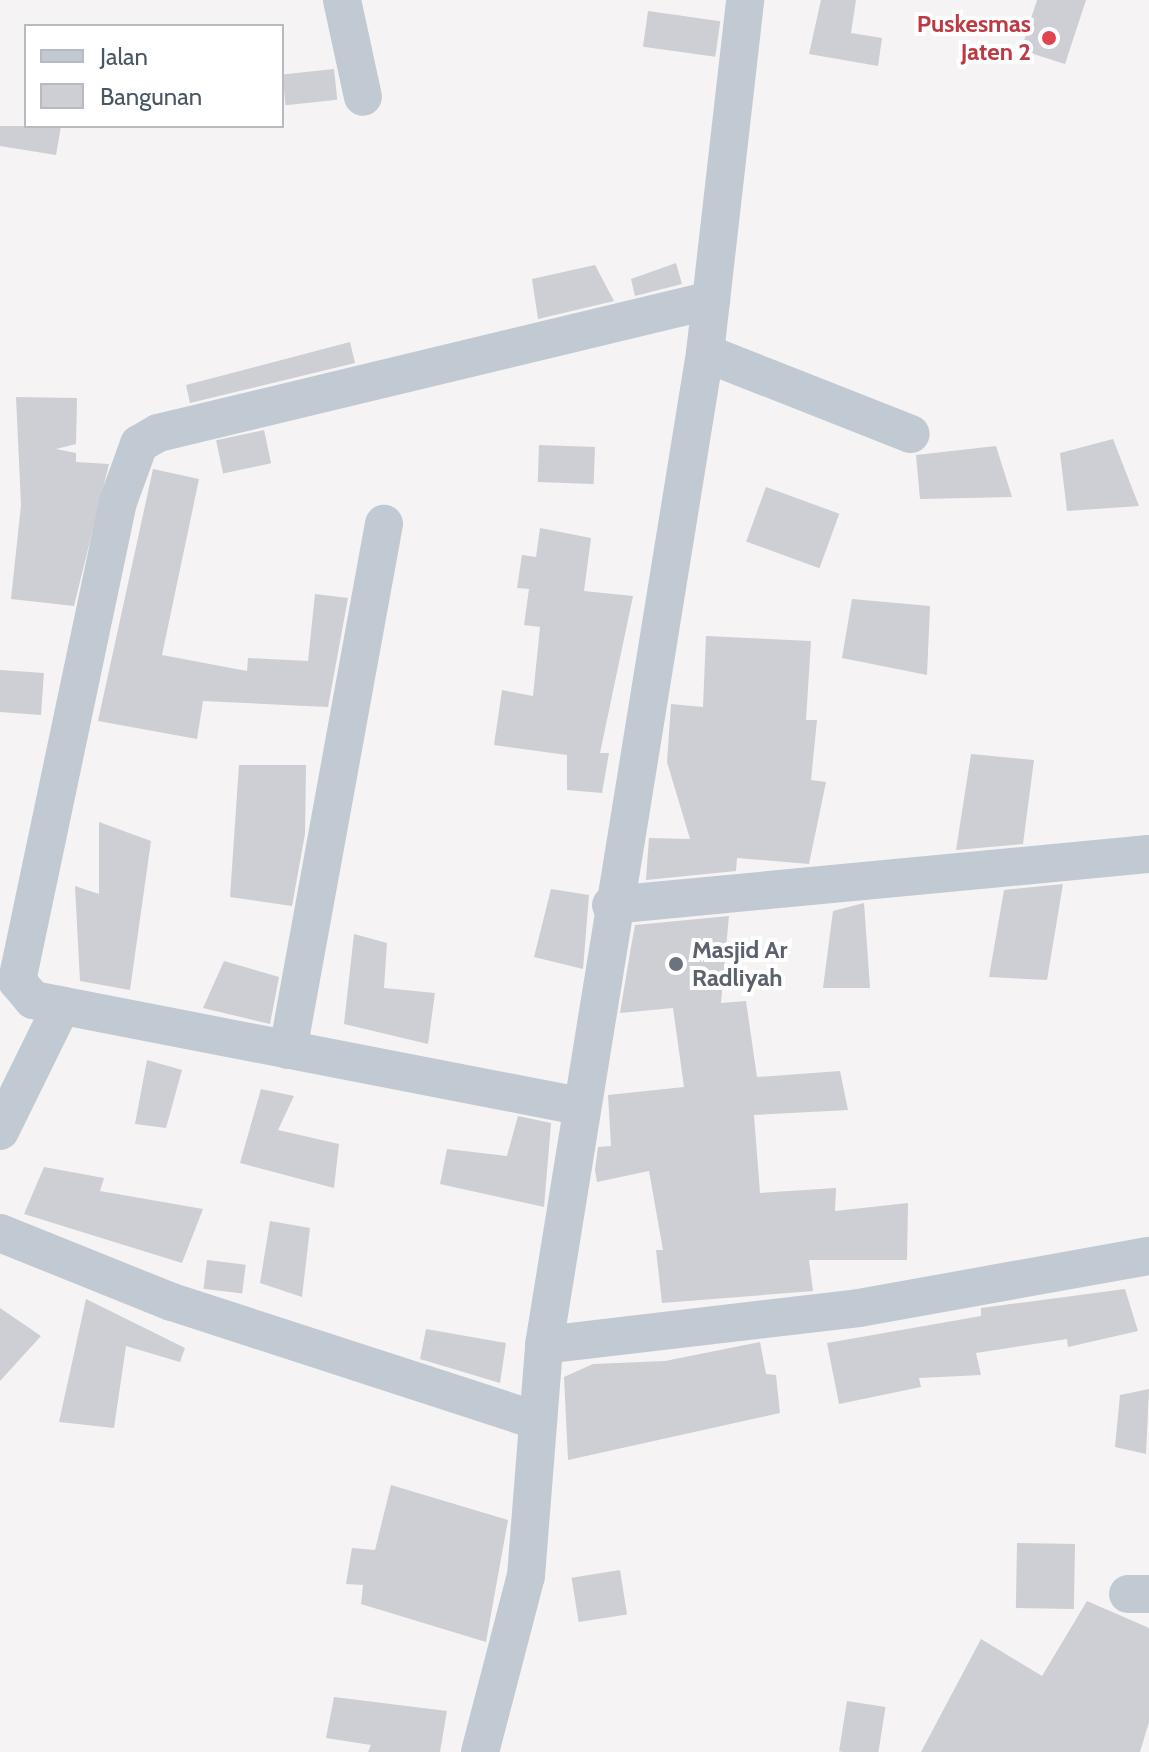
<!DOCTYPE html>
<html>
<head>
<meta charset="utf-8">
<style>
	body { margin:0 }
	#map { position:relative; width:1149px; height:1752px; overflow:hidden; background:#f5f3f3; font-family:Cabin,sans-serif }
	div>[style] { position:absolute }
	[style*='--x'] { left:calc(var(--x)*1px); top:calc(var(--y)*1px); width:calc(var(--w)*1px); rotate:calc(var(--a)*1deg) }
	.building>* { inset:0; background:#cdcfd5; transform-origin:0 0 }
	.street>* { height:38px; margin:-19px; padding:0 19px; transform-origin:19px; border-radius:19px; background:#c1cad2 }
	.dots>* { width:22px; height:22px; translate:-50% -50%; box-sizing:border-box; border:4px solid #fff; border-radius:50% }
	span { translate:-50% -50%; white-space:nowrap; text-align:center; line-height:1.15; -webkit-text-stroke:8px #fff; paint-order:stroke }
	.health-label { font-size:24px; color:#be3a42; font-weight:700 }
	.right { translate:-100% -50%; text-align:right }
	.worship-label { font-size:24px; color:#5b616d; font-weight:700 }
	.left { translate:0 -50%; text-align:left }
	.legend { position:absolute; left:24px; top:24px; width:260px; height:104px; box-sizing:border-box; background:#fff; border:2px solid #b7bbc0; margin:0; padding:10px 14px; list-style:none; font-size:24px; color:#4a5661 }
	.legend li { display:flex; align-items:center; gap:16px; height:40px }
	.legend b { width:40px; border:2px solid #b7bbc0 }
</style>
</head>
<body>
<div id="map">
	<div class="building">
		<div style="clip-path:polygon(821px 0,856px 0,851px 33px,882px 38px,878px 66px,809px 54px)"></div>
		<div style="clip-path:polygon(1037px 0,1086px 0,1065px 64px,1021px 50px)"></div>
		<div style="left:648px;top:11px;width:73px;height:36px;rotate:8deg"></div>
		<div style="left:334px;top:69px;width:31px;height:52px;rotate:84deg"></div>
		<div style="clip-path:polygon(0 126px,61px 126px,56px 155px,0 146px)"></div>
		<div style="clip-path:polygon(676px 263px,682px 284px,635px 296px,631px 279px)"></div>
		<div style="clip-path:polygon(595px 265px,614px 301px,538px 319px,532px 279px)"></div>
		<div style="clip-path:polygon(350px 342px,355px 363px,190px 403px,186px 385px)"></div>
		<div style="clip-path:polygon(16px 397px,77px 398px,76px 444px,56px 449px,76px 453px,76px 462px,109px 464px,74px 606px,11px 599px,21px 505px)"></div>
		<div style="left:264px;top:430px;width:34px;height:49px;rotate:78deg"></div>
		<div style="clip-path:polygon(1113px 439px,1139px 506px,1067px 511px,1060px 453px)"></div>
		<div style="left:539px;top:445px;width:56px;height:37px;rotate:2deg"></div>
		<div style="clip-path:polygon(996px 446px,1012px 497px,920px 499px,916px 455px)"></div>
		<div style="clip-path:polygon(153px 469px,199px 479px,162px 655px,247px 671px,248px 658px,308px 661px,315px 594px,348px 598px,328px 707px,203px 701px,197px 739px,98px 721px)"></div>
		<div style="left:766px;top:487px;width:78px;height:58px;rotate:20deg"></div>
		<div style="clip-path:polygon(540px 528px,591px 538px,584px 591px,633px 596px,600px 753px,609px 753px,602px 793px,567px 790px,567px 755px,494px 745px,502px 690px,533px 696px,540px 627px,524px 625px,529px 589px,517px 588px,522px 555px,536px 557px)"></div>
		<div style="clip-path:polygon(852px 599px,930px 606px,927px 675px,842px 658px)"></div>
		<div style="clip-path:polygon(706px 636px,811px 641px,806px 720px,817px 720px,811px 780px,826px 782px,809px 864px,737px 858px,736px 871px,646px 880px,649px 838px,690px 839px,667px 762px,671px 704px,703px 707px)"></div>
		<div style="left:0;top:670px;width:44px;height:42px;rotate:4deg"></div>
		<div style="clip-path:polygon(971px 754px,1034px 760px,1023px 844px,956px 850px)"></div>
		<div style="clip-path:polygon(239px 765px,306px 765px,305px 834px,292px 906px,230px 897px)"></div>
		<div style="clip-path:polygon(99px 822px,151px 841px,130px 990px,80px 981px,75px 886px,99px 894px)"></div>
		<div style="clip-path:polygon(1063px 884px,1047px 980px,989px 977px,1004px 890px)"></div>
		<div style="clip-path:polygon(551px 889px,589px 895px,583px 969px,534px 957px)"></div>
		<div style="clip-path:polygon(864px 903px,870px 988px,823px 988px,833px 911px)"></div>
		<div style="clip-path:polygon(729px 916px,721px 1003px,746px 1001px,757px 1077px,840px 1071px,848px 1110px,754px 1115px,760px 1193px,836px 1188px,835px 1211px,908px 1203px,907px 1260px,809px 1260px,813px 1291px,662px 1303px,656px 1250px,663px 1250px,649px 1171px,597px 1182px,595px 1170px,598px 1147px,611px 1146px,608px 1095px,684px 1087px,673px 1008px,620px 1013px,631px 947px,635px 925px)"></div>
		<div style="clip-path:polygon(354px 934px,387px 943px,384px 988px,435px 993px,428px 1044px,344px 1024px)"></div>
		<div style="clip-path:polygon(224px 961px,279px 977px,270px 1024px,203px 1008px)"></div>
		<div style="clip-path:polygon(147px 1060px,182px 1070px,166px 1128px,135px 1124px)"></div>
		<div style="clip-path:polygon(261px 1089px,294px 1096px,278px 1130px,339px 1144px,334px 1188px,240px 1163px)"></div>
		<div style="clip-path:polygon(518px 1116px,551px 1123px,544px 1207px,440px 1184px,447px 1149px,507px 1156px)"></div>
		<div style="clip-path:polygon(44px 1167px,104px 1178px,100px 1191px,203px 1209px,182px 1263px,24px 1214px)"></div>
		<div style="clip-path:polygon(270px 1221px,310px 1228px,302px 1297px,260px 1283px)"></div>
		<div style="left:207px;top:1260px;width:39px;height:29px;rotate:7deg"></div>
		<div style="clip-path:polygon(1125px 1289px,1138px 1331px,1068px 1347px,1067px 1339px,976px 1353px,981px 1375px,919px 1378px,921px 1387px,839px 1404px,827px 1343px,981px 1316px,981px 1308px)"></div>
		<div style="clip-path:polygon(86px 1299px,185px 1348px,180px 1362px,126px 1346px,114px 1428px,59px 1422px)"></div>
		<div style="clip-path:polygon(0 1308px,41px 1336px,0 1381px)"></div>
		<div style="clip-path:polygon(426px 1329px,506px 1343px,500px 1383px,420px 1359px)"></div>
		<div style="clip-path:polygon(760px 1342px,766px 1374px,776px 1375px,780px 1413px,568px 1460px,564px 1377px,593px 1364px,665px 1361px)"></div>
		<div style="clip-path:polygon(1149px 1389px,1146px 1454px,1115px 1447px,1120px 1395px)"></div>
		<div style="clip-path:polygon(391px 1485px,508px 1520px,486px 1642px,361px 1604px,363px 1585px,346px 1584px,352px 1548px,375px 1550px)"></div>
		<div style="left:1075px;top:1544px;width:65px;height:58px;rotate:91deg"></div>
		<div style="left:620px;top:1570px;width:45px;height:49px;rotate:81deg"></div>
		<div style="clip-path:polygon(1087px 1601px,1149px 1628px,1149px 1722px,1140px 1752px,921px 1752px,981px 1639px,1042px 1676px)"></div>
		<div style="clip-path:polygon(334px 1697px,447px 1711px,440px 1752px,368px 1752px,371px 1745px,326px 1738px)"></div>
		<div style="left:847px;top:1701px;width:39px;height:51px;rotate:9deg"></div>
	</div>
	<div class="street">
		<div style="--x:342;--y:0;--w:99;--a:77.8"></div>
		<div style="--x:705;--y:353;--w:221;--a:21.5"></div>
		<div style="--x:611;--y:905;--w:540;--a:-5.42"></div>
		<div style="--x:288;--y:1050;--w:535;--a:-79.66"></div>
		<div style="--x:579;--y:1106;--w:556;--a:-169.01"></div>
		<div style="--x:33;--y:1000;--w:25;--a:-130"></div>
		<div style="--x:17;--y:981;--w:490;--a:-78.1"></div>
		<div style="--x:118;--y:502;--w:62;--a:-70.1"></div>
		<div style="--x:139;--y:444;--w:22;--a:-30"></div>
		<div style="--x:158;--y:433;--w:569;--a:-13.52"></div>
		<div style="--x:0;--y:1131;--w:140;--a:-63.8"></div>
		<div style="--x:0;--y:1233;--w:185;--a:21.9"></div>
		<div style="--x:172;--y:1302;--w:385;--a:18"></div>
		<div style="--x:544;--y:1345;--w:317;--a:-6.7"></div>
		<div style="--x:859;--y:1308;--w:295;--a:-10.2"></div>
		<div style="--x:1128;--y:1594;--w:21;--a:0"></div>
		<div style="--x:480;--y:1752;--w:182;--a:-75.4"></div>
		<div style="--x:526;--y:1576;--w:232;--a:-85.5"></div>
		<div style="--x:544;--y:1345;--w:1005;--a:-80.78"></div>
		<div style="--x:705;--y:353;--w:355;--a:-83.5"></div>
	</div>
	<div class="dots">
		<div style="left:1049px;top:38px;background:#e0444e"></div>
		<div style="left:676px;top:964px;background:#6b7280"></div>
	</div>
	<div class="health-label">
		<span class="right" style="left:1031px;top:38px">Puskesmas<br>Jaten 2</span>
	</div>
	<div class="worship-label">
		<span class="left" style="left:692px;top:964px">Masjid Ar<br>Radliyah</span>
	</div>
	<ul class="legend">
	<li><b style="height:10px;background:#c1cad2"></b>Jalan</li>
	<li><b style="height:22px;background:#cdcfd5"></b>Bangunan</li>
	</ul>
</div>
</body>
</html>
